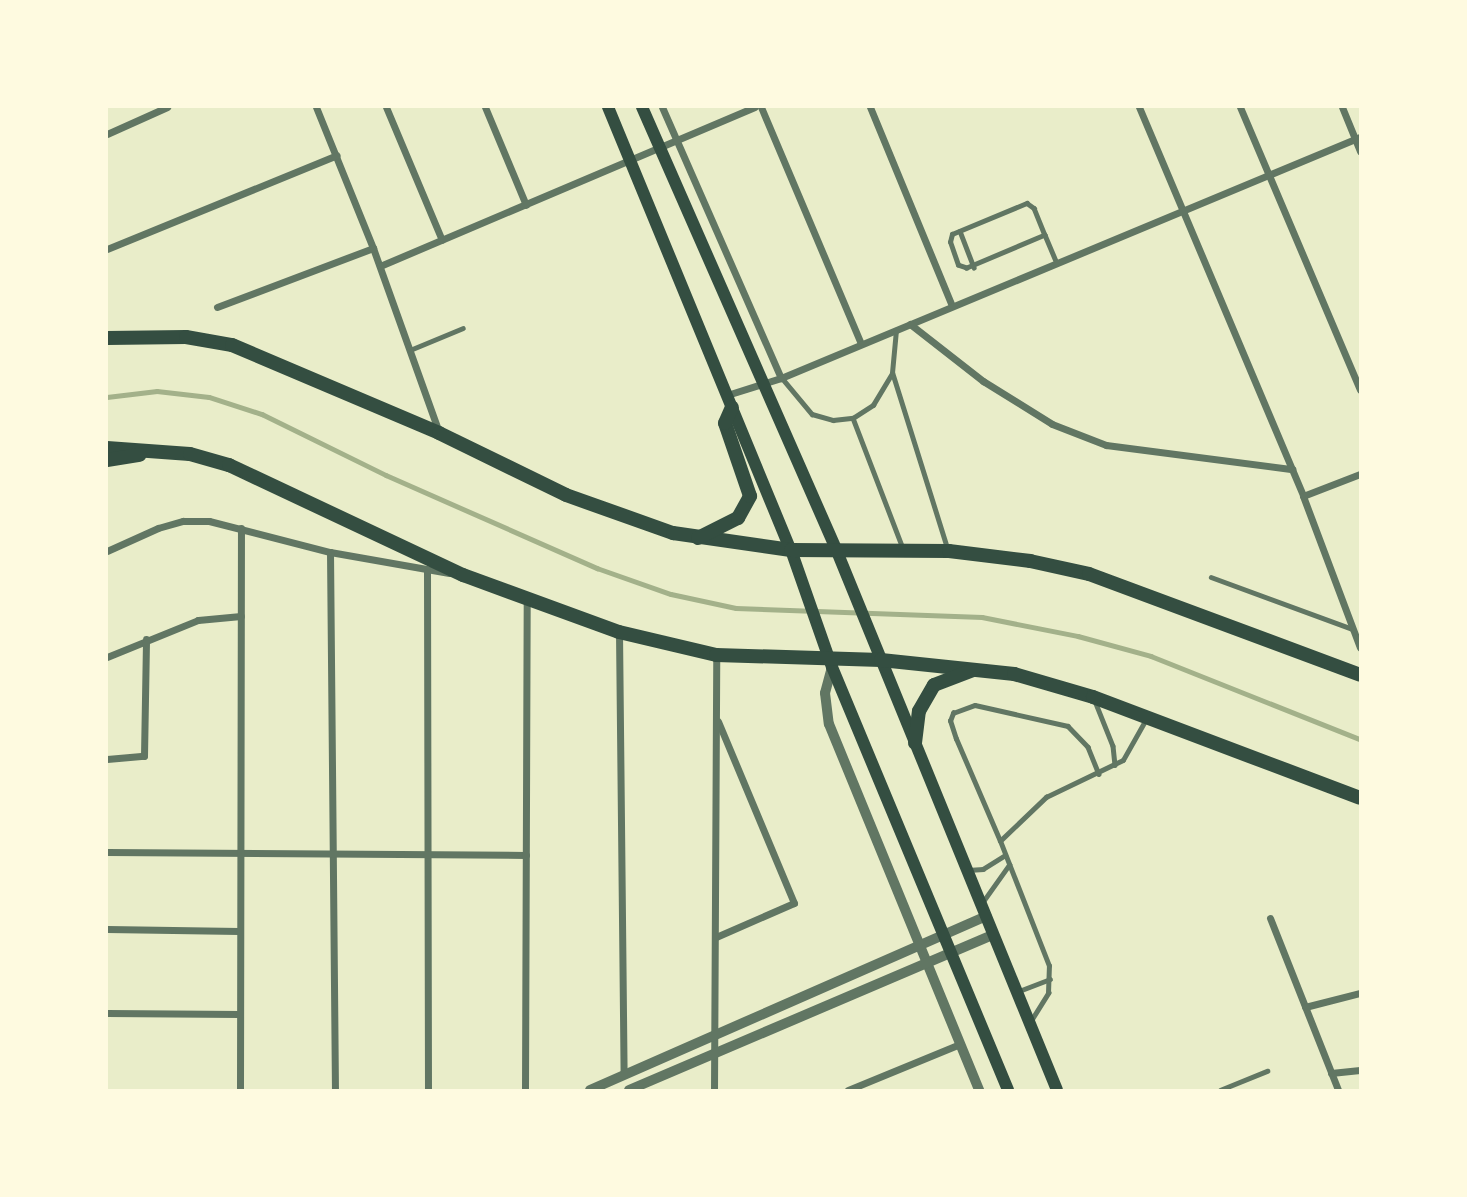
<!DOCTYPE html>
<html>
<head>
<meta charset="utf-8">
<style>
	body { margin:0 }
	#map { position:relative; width:1467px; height:1197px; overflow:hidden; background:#e9edc9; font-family:Montserrat,sans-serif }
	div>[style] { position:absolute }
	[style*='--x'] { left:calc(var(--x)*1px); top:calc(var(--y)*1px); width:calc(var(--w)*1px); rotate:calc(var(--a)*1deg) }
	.stream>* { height:4.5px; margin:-2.25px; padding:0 2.25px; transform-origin:2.25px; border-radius:2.25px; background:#a3b18a }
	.service>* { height:4.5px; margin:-2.25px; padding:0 2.25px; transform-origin:2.25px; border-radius:2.25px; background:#617663 }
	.minor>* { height:7px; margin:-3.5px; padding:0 3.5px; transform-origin:3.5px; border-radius:3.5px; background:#617663 }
	.tertiary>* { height:10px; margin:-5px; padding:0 5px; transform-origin:5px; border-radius:5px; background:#617663 }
	.primary>* { height:12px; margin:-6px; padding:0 6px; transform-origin:6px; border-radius:6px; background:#344e41 }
	.trunk>* { height:14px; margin:-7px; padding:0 7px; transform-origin:7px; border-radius:7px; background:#344e41 }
	span { translate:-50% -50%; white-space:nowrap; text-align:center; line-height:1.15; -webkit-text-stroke:5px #fefae0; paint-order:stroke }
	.frame { position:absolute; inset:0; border:108px solid #fefae0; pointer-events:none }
</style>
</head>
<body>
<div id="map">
	<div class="stream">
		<div style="--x:107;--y:397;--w:50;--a:-6.8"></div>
		<div style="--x:157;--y:391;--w:52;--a:6.6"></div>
		<div style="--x:209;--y:397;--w:56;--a:17.8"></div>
		<div style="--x:262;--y:414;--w:138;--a:26.2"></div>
		<div style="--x:386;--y:475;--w:231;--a:23.8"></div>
		<div style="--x:597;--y:568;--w:78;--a:19.4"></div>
		<div style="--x:671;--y:594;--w:66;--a:12.2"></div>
		<div style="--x:736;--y:608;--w:246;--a:2.1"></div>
		<div style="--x:982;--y:617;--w:98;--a:11.2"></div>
		<div style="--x:1078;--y:636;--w:76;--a:15.3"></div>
		<div style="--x:1151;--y:656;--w:225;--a:21.7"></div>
	</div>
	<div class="service">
		<div style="--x:960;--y:231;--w:39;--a:69"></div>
		<div style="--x:1045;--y:235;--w:85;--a:157.1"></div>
		<div style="--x:967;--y:268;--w:9;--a:-162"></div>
		<div style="--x:958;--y:265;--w:24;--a:-109"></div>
		<div style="--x:950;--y:242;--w:8;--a:-76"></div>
		<div style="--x:952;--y:234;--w:81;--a:-22.5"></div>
		<div style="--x:1027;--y:203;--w:9;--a:36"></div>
		<div style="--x:1034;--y:208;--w:29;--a:68"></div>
		<div style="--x:1045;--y:235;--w:30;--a:67"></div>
		<div style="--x:410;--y:350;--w:57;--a:-22.5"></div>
		<div style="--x:893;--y:374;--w:183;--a:72.6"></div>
		<div style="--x:782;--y:378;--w:47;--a:50.2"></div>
		<div style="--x:812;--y:414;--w:22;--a:16"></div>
		<div style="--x:833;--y:420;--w:20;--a:-6"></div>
		<div style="--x:853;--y:418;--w:24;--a:-33"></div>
		<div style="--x:873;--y:405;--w:37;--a:-59"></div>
		<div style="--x:892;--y:373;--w:43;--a:-84.7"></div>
		<div style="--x:853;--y:418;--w:139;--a:69"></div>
		<div style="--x:1211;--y:577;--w:150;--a:20.2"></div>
		<div style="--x:1095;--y:701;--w:48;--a:68.2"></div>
		<div style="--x:1113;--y:746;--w:19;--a:84"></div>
		<div style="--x:1000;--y:841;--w:111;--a:-113.3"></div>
		<div style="--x:956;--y:739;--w:19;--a:-108"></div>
		<div style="--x:950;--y:721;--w:9;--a:-69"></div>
		<div style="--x:953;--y:713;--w:23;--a:-20"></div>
		<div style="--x:975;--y:705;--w:95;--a:12.7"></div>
		<div style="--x:1068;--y:726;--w:29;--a:46"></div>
		<div style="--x:1088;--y:747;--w:29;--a:68"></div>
		<div style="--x:968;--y:870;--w:15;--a:-4"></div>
		<div style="--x:983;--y:869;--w:26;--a:-32"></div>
		<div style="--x:982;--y:903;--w:47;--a:-54.6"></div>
		<div style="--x:1019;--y:991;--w:33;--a:-21"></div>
		<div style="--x:1032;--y:1019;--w:31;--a:-58"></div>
		<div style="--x:1048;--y:993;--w:27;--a:-88"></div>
		<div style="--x:1049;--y:966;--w:134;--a:-111.4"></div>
		<div style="--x:1000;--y:841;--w:64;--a:-43.7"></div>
		<div style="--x:1046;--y:797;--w:85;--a:-25.7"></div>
		<div style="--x:1123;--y:760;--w:45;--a:-60.6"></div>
		<div style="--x:1220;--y:1090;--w:51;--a:-22"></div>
	</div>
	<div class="minor">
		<div style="--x:316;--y:107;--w:152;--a:68"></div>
		<div style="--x:373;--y:248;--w:193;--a:70.3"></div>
		<div style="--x:386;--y:107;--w:144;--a:67.2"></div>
		<div style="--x:485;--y:107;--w:106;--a:67.3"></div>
		<div style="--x:662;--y:107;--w:296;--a:66.3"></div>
		<div style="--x:761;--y:107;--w:257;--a:67.1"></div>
		<div style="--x:870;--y:107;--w:215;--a:67.6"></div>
		<div style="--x:1139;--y:107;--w:422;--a:67.1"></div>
		<div style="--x:1303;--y:496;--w:162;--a:69.4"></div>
		<div style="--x:1240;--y:107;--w:307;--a:67"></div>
		<div style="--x:1342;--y:107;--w:48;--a:67.8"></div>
		<div style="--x:107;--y:134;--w:66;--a:-24.2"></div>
		<div style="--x:107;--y:249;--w:248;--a:-22.2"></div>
		<div style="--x:380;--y:266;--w:407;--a:-23"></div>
		<div style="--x:217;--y:307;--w:167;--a:-20.7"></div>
		<div style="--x:910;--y:324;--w:93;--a:38"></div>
		<div style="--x:983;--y:381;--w:81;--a:31.9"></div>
		<div style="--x:1052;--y:424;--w:58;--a:21.3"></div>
		<div style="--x:1106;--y:445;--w:188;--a:7.4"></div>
		<div style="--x:727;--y:395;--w:57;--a:-17.5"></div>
		<div style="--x:781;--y:378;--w:627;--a:-22.6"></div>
		<div style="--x:1303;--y:496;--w:61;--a:-21.1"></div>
		<div style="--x:107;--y:551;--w:56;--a:-24.3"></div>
		<div style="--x:158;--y:528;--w:26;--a:-16"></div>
		<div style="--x:183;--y:521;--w:26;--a:0"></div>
		<div style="--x:209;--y:521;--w:125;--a:14.4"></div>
		<div style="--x:330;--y:552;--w:121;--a:10"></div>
		<div style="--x:330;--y:552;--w:538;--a:89.47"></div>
		<div style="--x:427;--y:572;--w:518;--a:89.89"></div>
		<div style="--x:619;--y:632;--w:443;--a:89.4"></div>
		<div style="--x:107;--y:657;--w:98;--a:-22.1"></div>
		<div style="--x:198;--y:620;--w:43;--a:-5.3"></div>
		<div style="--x:107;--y:759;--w:37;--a:-5"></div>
		<div style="--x:144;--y:756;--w:117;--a:-89"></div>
		<div style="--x:107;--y:852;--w:419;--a:0.4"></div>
		<div style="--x:1270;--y:918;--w:185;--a:68.4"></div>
		<div style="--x:107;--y:929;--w:132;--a:0.9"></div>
		<div style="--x:716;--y:937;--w:85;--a:-23.6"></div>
		<div style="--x:794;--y:903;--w:197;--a:-112.7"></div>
		<div style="--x:1305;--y:1007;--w:57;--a:-14.3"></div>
		<div style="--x:107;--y:1013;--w:132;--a:0.4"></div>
		<div style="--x:1331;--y:1073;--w:29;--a:-6"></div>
		<div style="--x:240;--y:1090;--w:562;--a:-89.9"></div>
		<div style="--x:525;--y:1090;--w:490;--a:-89.8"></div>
		<div style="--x:714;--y:1090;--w:435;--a:-89.7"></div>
		<div style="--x:848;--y:1090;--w:121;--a:-22.3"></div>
	</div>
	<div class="tertiary">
		<div style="--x:832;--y:667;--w:27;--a:105"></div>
		<div style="--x:825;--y:693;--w:31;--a:83"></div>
		<div style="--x:829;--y:724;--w:396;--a:67.7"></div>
		<div style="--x:590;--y:1090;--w:433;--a:-23.7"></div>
		<div style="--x:629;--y:1090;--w:396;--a:-23.1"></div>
	</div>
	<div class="primary">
		<div style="--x:608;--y:107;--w:479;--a:67.6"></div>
		<div style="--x:791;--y:550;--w:124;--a:70.7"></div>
		<div style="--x:832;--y:667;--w:458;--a:67.4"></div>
		<div style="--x:642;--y:107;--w:483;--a:66.3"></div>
		<div style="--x:836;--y:549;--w:584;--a:67.78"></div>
	</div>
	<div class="trunk">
		<div style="--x:107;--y:338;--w:79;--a:-0.7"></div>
		<div style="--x:186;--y:337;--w:47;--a:9.9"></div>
		<div style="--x:232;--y:345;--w:225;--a:23"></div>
		<div style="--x:439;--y:433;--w:141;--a:26"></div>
		<div style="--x:566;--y:495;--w:114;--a:19.6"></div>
		<div style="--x:673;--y:533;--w:119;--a:8.2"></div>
		<div style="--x:791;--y:550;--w:158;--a:0.4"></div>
		<div style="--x:949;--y:551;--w:82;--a:7"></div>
		<div style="--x:1030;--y:561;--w:60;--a:12.4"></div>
		<div style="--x:1089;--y:574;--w:289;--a:20.4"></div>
		<div style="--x:107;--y:448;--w:83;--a:4.1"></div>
		<div style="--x:190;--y:454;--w:41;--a:15.8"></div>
		<div style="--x:229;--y:465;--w:259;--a:25.2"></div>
		<div style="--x:463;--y:575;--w:166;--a:20.1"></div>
		<div style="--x:619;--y:632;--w:100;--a:13.3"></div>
		<div style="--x:716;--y:655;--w:165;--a:1.7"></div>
		<div style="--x:881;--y:660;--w:134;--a:6"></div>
		<div style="--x:1014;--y:674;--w:82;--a:16.2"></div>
		<div style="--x:1093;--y:697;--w:285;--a:20.7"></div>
		<div style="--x:107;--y:460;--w:33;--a:-9"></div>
		<div style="--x:698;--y:538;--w:45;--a:-26.6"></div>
		<div style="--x:738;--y:518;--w:25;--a:-61"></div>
		<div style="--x:750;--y:496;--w:77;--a:-108.9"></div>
		<div style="--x:725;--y:423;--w:17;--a:-66"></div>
		<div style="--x:915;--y:743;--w:32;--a:-83"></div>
		<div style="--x:919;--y:711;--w:30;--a:-60"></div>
		<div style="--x:934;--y:685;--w:42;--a:-21"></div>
	</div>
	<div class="frame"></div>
</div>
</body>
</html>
